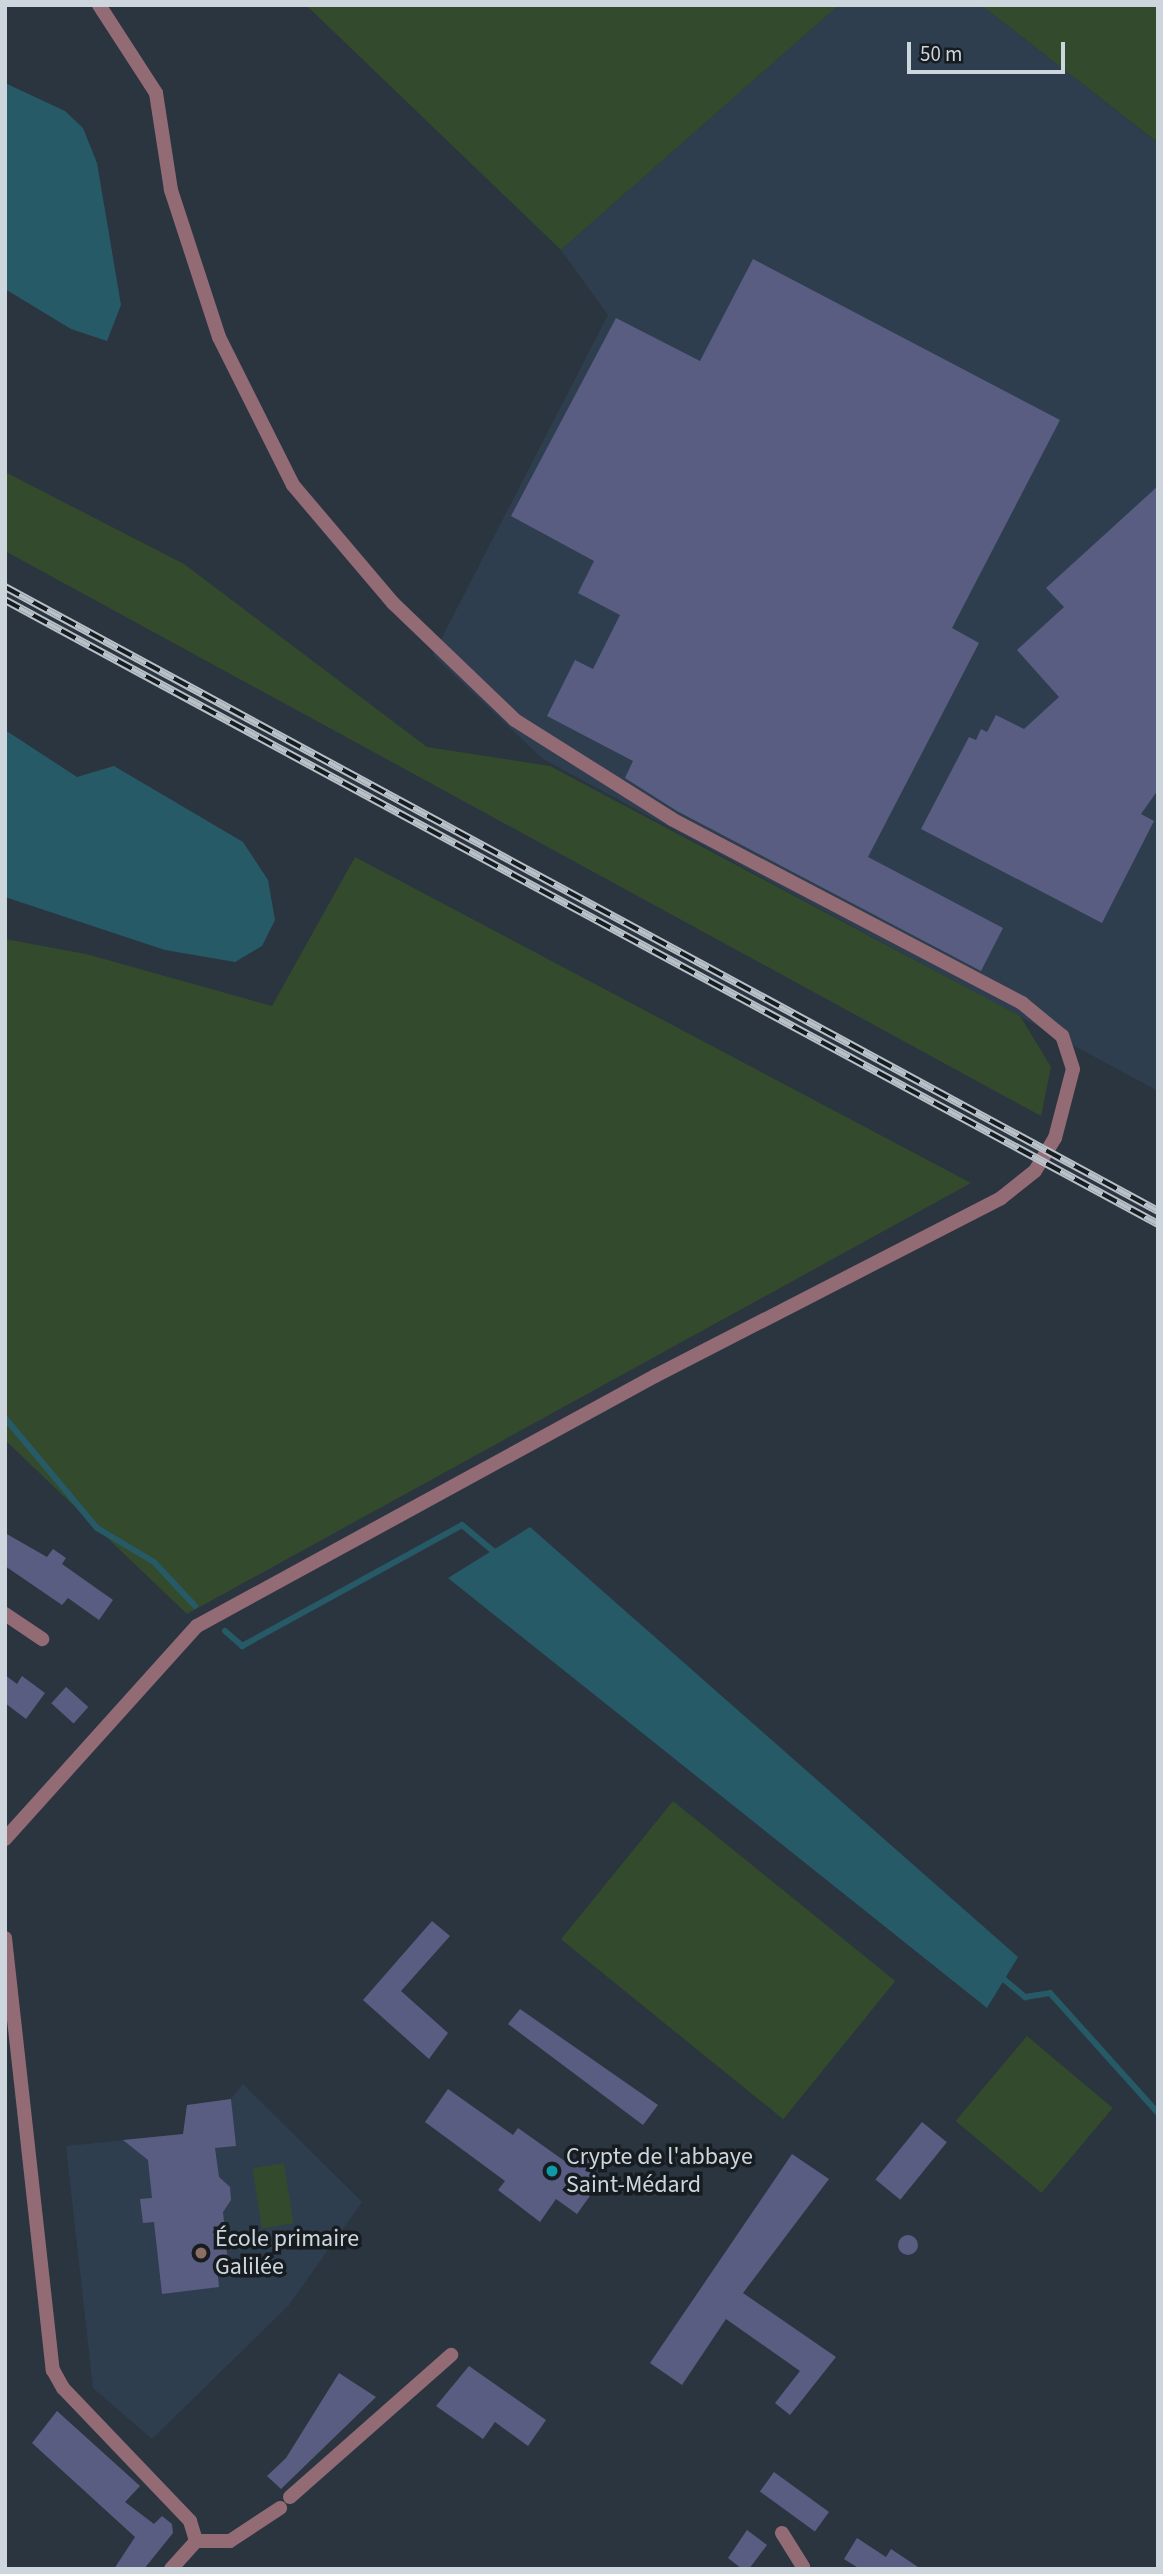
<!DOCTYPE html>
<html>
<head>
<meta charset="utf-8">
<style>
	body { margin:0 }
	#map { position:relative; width:1163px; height:2574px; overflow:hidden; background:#2a3540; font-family:"Source Sans 3",sans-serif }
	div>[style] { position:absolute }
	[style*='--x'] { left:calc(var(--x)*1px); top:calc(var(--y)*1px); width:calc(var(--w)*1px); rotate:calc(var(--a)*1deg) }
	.built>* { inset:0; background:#2e3e4e }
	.green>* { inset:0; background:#334a2c; transform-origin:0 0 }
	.water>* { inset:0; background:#275a67 }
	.stream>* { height:6px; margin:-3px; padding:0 3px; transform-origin:3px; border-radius:3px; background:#275a67 }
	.building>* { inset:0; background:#5a5d82; transform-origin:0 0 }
	.round { border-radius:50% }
	.minor>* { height:14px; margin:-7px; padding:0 7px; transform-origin:7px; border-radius:7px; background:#936b74 }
	.rail>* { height:8px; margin-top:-4px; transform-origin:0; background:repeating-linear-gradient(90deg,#171c21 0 16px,#b8c0c8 0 32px); box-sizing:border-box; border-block:2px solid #b8c0c8 }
	.dots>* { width:19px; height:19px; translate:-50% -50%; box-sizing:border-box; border:4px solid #171c21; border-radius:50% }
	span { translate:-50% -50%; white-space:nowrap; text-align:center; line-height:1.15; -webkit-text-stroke:7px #171c21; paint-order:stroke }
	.poi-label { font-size:24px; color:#ced6dd }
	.left { translate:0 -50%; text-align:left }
	.frame { position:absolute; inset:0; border:7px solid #ced6dd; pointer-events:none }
	.scale { position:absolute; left:907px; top:42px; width:158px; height:32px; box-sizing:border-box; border:4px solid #ced6dd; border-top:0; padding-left:9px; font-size:21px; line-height:24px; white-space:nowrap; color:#ced6dd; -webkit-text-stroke:5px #171c21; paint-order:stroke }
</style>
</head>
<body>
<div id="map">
	<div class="built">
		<div style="clip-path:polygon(839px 5px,981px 5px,1158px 143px,1158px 1091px,543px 759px,433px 655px,608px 315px,561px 250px)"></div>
		<div style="clip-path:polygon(243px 2084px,362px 2202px,289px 2305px,152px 2439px,93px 2388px,66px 2146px,183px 2134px,187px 2105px,231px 2099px)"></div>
	</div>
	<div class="green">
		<div style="clip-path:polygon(306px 5px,839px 5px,561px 250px)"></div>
		<div style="clip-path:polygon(981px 5px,1158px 5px,1158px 142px,1157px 142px)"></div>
		<div style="clip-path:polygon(5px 472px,184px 564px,427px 747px,550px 766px,1020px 1016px,1051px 1067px,1041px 1116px,5px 551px)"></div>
		<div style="clip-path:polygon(355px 857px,971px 1183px,187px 1614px,5px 1440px,5px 939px,86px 954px,272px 1006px)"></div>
		<div style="left:673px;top:1801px;width:286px;height:178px;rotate:39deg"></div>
		<div style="left:1027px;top:2036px;width:112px;height:111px;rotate:40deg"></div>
		<div style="left:284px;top:2163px;width:61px;height:32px;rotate:81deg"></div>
	</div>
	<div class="water">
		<div style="clip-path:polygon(5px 83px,65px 111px,83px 128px,97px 163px,121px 305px,107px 341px,71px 329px,5px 289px)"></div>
		<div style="clip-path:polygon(5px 730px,77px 777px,114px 766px,243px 842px,268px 880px,275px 920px,262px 946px,235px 962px,165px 950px,5px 897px)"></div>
		<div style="clip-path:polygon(530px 1527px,1018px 1957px,987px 2008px,448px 1578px)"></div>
	</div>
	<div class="stream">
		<div style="--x:5;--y:1418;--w:143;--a:50.1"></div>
		<div style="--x:97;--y:1528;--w:66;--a:30.8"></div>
		<div style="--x:154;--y:1562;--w:60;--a:47"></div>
		<div style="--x:225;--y:1631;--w:23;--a:41"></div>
		<div style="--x:242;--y:1646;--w:251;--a:-28.8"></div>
		<div style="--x:462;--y:1525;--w:47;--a:39.8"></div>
		<div style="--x:1000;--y:1976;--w:33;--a:40"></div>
		<div style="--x:1025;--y:1997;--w:25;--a:-9"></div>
		<div style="--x:1050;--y:1993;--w:161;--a:48"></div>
	</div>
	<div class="building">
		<div style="clip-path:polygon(753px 259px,1060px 420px,952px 628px,979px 643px,868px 857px,1003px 928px,981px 971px,677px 811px,625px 778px,633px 761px,547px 716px,575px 660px,593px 669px,620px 615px,578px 593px,594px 561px,511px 516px,616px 318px,700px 361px)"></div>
		<div style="clip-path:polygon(1158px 486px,1158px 790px,1141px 814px,1154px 821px,1102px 923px,921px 829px,969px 737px,976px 740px,981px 729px,987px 732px,996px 715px,1024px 729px,1059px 697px,1017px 650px,1064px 607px,1046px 588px)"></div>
		<div style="clip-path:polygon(5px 1533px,47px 1557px,53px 1549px,66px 1558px,62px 1564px,113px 1600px,99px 1620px,68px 1598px,62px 1605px,5px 1566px)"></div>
		<div style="clip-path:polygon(5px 1675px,17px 1684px,22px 1676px,45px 1693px,26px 1719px,5px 1703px)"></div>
		<div style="left:66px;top:1687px;width:30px;height:22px;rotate:42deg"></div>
		<div style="clip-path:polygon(432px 1921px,450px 1936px,401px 1991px,448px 2033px,429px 2059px,363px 2000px)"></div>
		<div style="clip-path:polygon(520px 2009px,658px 2105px,643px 2125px,508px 2024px)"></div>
		<div style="clip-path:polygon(448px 2089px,513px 2135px,518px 2128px,566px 2162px,585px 2154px,592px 2160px,589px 2180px,597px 2186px,577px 2214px,556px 2199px,540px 2222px,498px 2190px,505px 2181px,425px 2122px)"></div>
		<div style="clip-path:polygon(231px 2099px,236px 2146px,215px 2148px,219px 2177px,230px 2187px,231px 2200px,223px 2212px,228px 2265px,217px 2266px,219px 2287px,162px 2294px,154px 2222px,143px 2223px,140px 2199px,152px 2198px,148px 2160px,123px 2140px,183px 2134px,187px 2105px)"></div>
		<div style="left:922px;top:2122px;width:32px;height:74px;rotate:39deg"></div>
		<div style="clip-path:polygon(792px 2154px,829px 2179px,743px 2293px,836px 2357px,790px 2415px,775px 2403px,800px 2371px,726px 2319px,682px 2385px,650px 2363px)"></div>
		<div class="round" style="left:898px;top:2235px;width:20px;height:20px"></div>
		<div style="clip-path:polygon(469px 2366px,546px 2420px,528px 2446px,495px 2422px,483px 2439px,436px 2406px)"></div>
		<div style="clip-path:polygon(339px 2373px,376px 2397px,281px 2489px,267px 2476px,286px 2458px)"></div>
		<div style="clip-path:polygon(57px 2411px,140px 2486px,125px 2502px,154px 2524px,162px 2516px,172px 2524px,173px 2533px,144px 2569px,114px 2569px,135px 2537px,32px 2443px)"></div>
		<div style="left:774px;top:2472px;width:68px;height:24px;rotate:36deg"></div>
		<div style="clip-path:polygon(747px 2530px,767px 2545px,749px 2569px,742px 2569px,728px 2558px)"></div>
		<div style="clip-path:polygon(857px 2538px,886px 2557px,891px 2549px,921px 2569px,860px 2569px,844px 2559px)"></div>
	</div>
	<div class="minor">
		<div style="--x:5;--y:1614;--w:45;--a:34"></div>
		<div style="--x:5;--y:1839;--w:287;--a:-48"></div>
		<div style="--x:197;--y:1626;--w:522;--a:-28.63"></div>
		<div style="--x:655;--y:1376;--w:389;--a:-27.2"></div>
		<div style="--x:1001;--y:1198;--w:43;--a:-38.5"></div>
		<div style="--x:1035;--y:1171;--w:39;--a:-59"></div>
		<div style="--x:1055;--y:1138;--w:71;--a:-75.4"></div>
		<div style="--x:1073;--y:1069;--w:35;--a:-108"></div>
		<div style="--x:1062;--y:1036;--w:52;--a:-140.5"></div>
		<div style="--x:1022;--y:1003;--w:395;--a:-152.3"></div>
		<div style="--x:672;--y:819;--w:186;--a:-147.8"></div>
		<div style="--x:515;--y:720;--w:169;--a:-136.2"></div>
		<div style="--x:393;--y:603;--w:155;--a:-130.3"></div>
		<div style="--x:293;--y:485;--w:165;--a:-116.6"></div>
		<div style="--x:219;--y:337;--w:155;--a:-108.1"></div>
		<div style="--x:171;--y:190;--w:98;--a:-98.8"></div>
		<div style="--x:156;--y:93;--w:105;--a:-122.9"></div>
		<div style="--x:5;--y:1938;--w:435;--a:83.7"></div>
		<div style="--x:53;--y:2370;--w:21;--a:61"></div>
		<div style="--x:63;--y:2388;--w:184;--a:46.3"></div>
		<div style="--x:190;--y:2521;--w:21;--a:73"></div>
		<div style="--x:290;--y:2497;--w:215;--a:-41.4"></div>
		<div style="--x:782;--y:2533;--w:40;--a:58"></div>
		<div style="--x:196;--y:2541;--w:34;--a:0"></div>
		<div style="--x:230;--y:2541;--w:60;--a:-33.4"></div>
		<div style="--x:171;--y:2569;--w:38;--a:-48"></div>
	</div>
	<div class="rail">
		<div style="--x:5;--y:587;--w:1311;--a:28.42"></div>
		<div style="--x:5;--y:600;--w:1311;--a:28.42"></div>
	</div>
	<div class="dots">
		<div style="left:552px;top:2171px;background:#0f9aa8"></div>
		<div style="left:201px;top:2253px;background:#8d6e63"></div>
	</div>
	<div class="poi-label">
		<span class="left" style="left:566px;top:2171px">Crypte de l'abbaye<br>Saint-Médard</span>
		<span class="left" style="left:215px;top:2253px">École primaire<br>Galilée</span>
	</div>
	<div class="frame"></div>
	<div class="scale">50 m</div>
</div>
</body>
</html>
